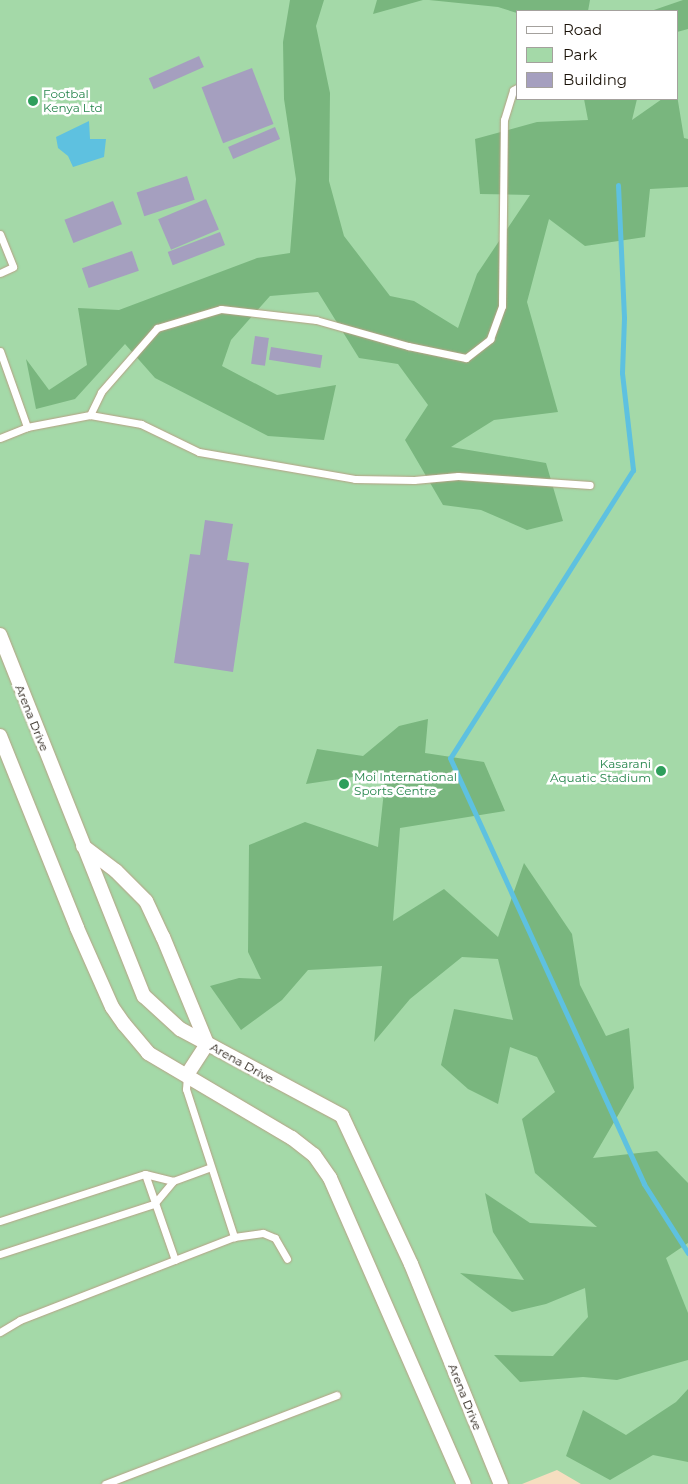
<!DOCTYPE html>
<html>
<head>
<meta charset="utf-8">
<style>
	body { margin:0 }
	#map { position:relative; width:688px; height:1484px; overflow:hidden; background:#f6dec0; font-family:Montserrat,sans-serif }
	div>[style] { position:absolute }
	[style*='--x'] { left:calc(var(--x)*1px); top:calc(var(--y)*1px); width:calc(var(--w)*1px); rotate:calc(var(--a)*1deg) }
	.green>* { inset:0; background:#a4d9a8 }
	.forest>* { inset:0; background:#79b67e }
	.water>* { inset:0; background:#5ec1e0 }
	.stream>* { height:5px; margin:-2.5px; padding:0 2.5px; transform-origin:2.5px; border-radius:2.5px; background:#5ec1e0 }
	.building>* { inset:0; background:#a59fbf; transform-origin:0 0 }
	.roads { filter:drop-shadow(0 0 1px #b7a184) drop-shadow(0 0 1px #b7a184) }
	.lane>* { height:7px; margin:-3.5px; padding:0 3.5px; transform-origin:3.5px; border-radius:3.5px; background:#fff }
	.street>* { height:14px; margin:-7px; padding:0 7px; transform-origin:7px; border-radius:7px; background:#fff }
	.dots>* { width:14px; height:14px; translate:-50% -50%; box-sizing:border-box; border:2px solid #fff; border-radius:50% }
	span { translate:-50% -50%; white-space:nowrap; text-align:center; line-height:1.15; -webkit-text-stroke:5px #fff; paint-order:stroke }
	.leisure-label { font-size:12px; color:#27864d }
	.left { translate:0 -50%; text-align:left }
	.right { translate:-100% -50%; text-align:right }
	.street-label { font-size:12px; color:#1b1309 }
	.legend { position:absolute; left:516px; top:10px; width:162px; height:90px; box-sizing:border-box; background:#fff; border:1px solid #a4a19d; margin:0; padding:6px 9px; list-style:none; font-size:15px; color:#1b1309 }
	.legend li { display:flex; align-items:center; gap:10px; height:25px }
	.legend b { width:25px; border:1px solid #a4a19d }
</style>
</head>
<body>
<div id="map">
	<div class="green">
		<div style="clip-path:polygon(evenodd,0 0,688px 0,688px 1484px,581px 1484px,557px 1470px,522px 1484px,0 1484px,0 0,517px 11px,677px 11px,677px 99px,517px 99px,517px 11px)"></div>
	</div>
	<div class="forest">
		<div style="clip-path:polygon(290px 0,324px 0,316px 26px,330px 93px,329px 181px,344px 236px,390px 296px,414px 301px,458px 328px,477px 274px,530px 195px,480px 194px,475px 139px,537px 122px,588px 120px,584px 99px,637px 99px,632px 120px,662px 99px,677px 99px,677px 95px,684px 138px,688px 139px,688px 187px,650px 189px,645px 237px,585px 246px,549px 219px,527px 302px,558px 412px,494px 420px,451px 447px,546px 463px,563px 521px,527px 530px,481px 510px,443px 505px,405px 440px,428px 405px,398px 364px,359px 358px,318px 292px,270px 296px,231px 340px,222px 366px,277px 395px,336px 385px,324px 440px,268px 436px,155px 378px,125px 344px,75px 399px,36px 409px,26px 359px,49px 390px,87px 365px,78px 308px,119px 310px,257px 258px,290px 253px,296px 179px,284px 99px,283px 42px)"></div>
		<div style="clip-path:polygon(377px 0,423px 0,373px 14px)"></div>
		<div style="clip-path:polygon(429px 0,590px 0,588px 11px,517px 13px,498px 7px)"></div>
		<div style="clip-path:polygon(683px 0,688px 0,688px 29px,677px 32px,677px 11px,651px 11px)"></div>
		<div style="clip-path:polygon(428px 719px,425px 753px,484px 762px,505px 811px,400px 828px,393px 921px,444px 889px,498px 937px,524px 863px,572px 934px,580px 985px,606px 1036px,629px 1028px,634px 1088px,593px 1158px,657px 1151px,688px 1183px,688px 1243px,666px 1258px,688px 1313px,688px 1360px,617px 1380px,583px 1377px,520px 1382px,494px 1355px,553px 1356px,588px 1317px,585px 1288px,546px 1304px,512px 1312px,460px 1273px,524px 1280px,493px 1232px,485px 1193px,530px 1223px,597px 1227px,535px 1173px,522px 1119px,555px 1092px,537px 1057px,510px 1047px,498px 1104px,468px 1089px,441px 1065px,454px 1009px,513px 1020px,498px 959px,462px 957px,410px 999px,374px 1042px,382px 966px,308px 970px,282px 1000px,241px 1030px,210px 986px,239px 978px,261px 979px,248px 952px,249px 845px,305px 822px,378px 847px,386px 772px,306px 784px,317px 749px,363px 756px,399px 726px)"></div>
		<div style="clip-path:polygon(688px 1389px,688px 1462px,653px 1455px,610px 1480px,566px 1456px,583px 1410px,626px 1435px,676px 1402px)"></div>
	</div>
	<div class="water">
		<div style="clip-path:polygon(89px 121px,90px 139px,106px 139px,104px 157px,73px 167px,68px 156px,58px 148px,56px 137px)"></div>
	</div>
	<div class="stream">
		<div style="--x:618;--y:185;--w:133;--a:87.4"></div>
		<div style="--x:624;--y:318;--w:55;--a:92.1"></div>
		<div style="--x:622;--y:373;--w:98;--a:83.5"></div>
		<div style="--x:633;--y:470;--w:341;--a:122.4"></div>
		<div style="--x:450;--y:758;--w:468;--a:65.5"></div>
		<div style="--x:644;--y:1184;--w:82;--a:57.5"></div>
	</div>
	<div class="building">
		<div style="left:199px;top:56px;width:12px;height:55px;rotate:66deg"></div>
		<div style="left:252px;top:68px;width:60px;height:54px;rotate:69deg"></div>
		<div style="left:275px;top:127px;width:13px;height:51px;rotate:67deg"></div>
		<div style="left:187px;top:176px;width:25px;height:53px;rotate:72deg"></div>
		<div style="left:206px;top:199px;width:33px;height:52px;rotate:67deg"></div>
		<div style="left:113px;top:201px;width:25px;height:52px;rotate:69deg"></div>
		<div style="left:220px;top:232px;width:14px;height:56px;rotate:69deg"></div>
		<div style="left:132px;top:251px;width:21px;height:53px;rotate:71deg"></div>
		<div style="left:255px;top:336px;width:14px;height:28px;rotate:8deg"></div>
		<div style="left:271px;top:347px;width:52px;height:13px;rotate:9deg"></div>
		<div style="clip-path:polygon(205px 520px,233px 524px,227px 560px,249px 563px,233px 672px,174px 663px,190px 554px,200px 555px)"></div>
	</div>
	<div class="roads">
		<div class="lane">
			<div style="--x:0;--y:234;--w:35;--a:68"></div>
			<div style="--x:13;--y:267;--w:14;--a:155"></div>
			<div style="--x:0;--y:351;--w:81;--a:70.4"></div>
			<div style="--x:90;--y:415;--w:25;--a:-64"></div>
			<div style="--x:101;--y:392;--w:85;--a:-48.8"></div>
			<div style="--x:157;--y:328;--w:67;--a:-16.5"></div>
			<div style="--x:221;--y:309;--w:96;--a:6.6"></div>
			<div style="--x:316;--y:320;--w:96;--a:15.8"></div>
			<div style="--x:408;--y:346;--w:59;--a:11.7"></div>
			<div style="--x:466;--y:358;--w:31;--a:-38"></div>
			<div style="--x:490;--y:339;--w:35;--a:-70"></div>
			<div style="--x:502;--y:306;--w:186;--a:-89.4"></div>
			<div style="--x:504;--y:120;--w:31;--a:-73"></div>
			<div style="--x:513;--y:90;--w:4;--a:-27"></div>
			<div style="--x:0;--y:438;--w:29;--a:-22"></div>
			<div style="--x:27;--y:427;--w:64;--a:-10.8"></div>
			<div style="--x:90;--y:415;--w:52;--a:10"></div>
			<div style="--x:141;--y:424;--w:64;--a:25.8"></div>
			<div style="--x:199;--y:452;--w:158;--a:9.8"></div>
			<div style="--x:355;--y:479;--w:59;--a:1"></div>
			<div style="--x:414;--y:480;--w:44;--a:-5.2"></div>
			<div style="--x:458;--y:476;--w:132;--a:3.9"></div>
			<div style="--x:187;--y:1075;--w:14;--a:94"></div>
			<div style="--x:186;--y:1089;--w:156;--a:72"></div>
			<div style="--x:234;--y:1237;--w:29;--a:-8"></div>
			<div style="--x:263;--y:1233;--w:13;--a:23"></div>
			<div style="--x:275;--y:1238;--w:24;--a:60"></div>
			<div style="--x:145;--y:1174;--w:91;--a:70.8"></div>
			<div style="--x:0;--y:1221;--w:152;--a:-18"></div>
			<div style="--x:145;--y:1174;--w:29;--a:14"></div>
			<div style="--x:0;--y:1254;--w:162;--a:-18"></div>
			<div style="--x:154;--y:1204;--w:30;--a:-50"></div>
			<div style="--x:173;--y:1181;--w:40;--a:-20.2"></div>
			<div style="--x:0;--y:1332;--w:23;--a:-31"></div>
			<div style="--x:20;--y:1320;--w:230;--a:-21.2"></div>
			<div style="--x:105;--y:1484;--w:248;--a:-21"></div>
		</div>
		<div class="street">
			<div style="--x:0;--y:635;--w:389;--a:68.3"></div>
			<div style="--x:144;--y:996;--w:49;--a:42.5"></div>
			<div style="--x:180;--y:1029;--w:184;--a:28.2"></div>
			<div style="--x:342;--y:1116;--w:163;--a:65"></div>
			<div style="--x:411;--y:1264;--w:238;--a:67.8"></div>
			<div style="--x:0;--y:736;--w:207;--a:68.1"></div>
			<div style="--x:77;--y:928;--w:86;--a:66.1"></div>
			<div style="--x:112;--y:1007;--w:21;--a:55"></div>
			<div style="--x:124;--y:1024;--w:38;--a:50"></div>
			<div style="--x:148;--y:1053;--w:167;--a:30.6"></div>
			<div style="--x:292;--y:1138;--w:28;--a:38"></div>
			<div style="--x:314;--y:1155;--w:28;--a:55"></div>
			<div style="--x:330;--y:1178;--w:334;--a:66.4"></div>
			<div style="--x:83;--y:846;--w:41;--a:37.1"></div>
			<div style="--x:116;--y:871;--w:42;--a:45"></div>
			<div style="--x:146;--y:901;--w:40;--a:65"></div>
			<div style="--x:163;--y:937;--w:116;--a:67.6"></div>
			<div style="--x:207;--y:1044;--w:37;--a:123"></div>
		</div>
	</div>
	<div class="dots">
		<div style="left:33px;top:101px;background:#2e9e5b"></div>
		<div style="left:661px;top:771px;background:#2e9e5b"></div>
		<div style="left:344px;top:784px;background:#2e9e5b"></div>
	</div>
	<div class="leisure-label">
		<span class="left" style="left:43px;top:101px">Footbal<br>Kenya Ltd</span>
		<span class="right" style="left:651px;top:771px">Kasarani<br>Aquatic Stadium</span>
		<span class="left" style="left:354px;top:784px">Moi International<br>Sports Centre</span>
	</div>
	<div class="street-label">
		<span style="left:32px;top:718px;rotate:68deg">Arena Drive</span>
		<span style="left:242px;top:1063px;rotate:29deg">Arena Drive</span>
		<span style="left:465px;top:1397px;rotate:68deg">Arena Drive</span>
	</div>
	<ul class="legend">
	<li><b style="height:6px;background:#fff"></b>Road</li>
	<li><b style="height:14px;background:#a4d9a8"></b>Park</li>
	<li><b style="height:14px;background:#a59fbf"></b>Building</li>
	</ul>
</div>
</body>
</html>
